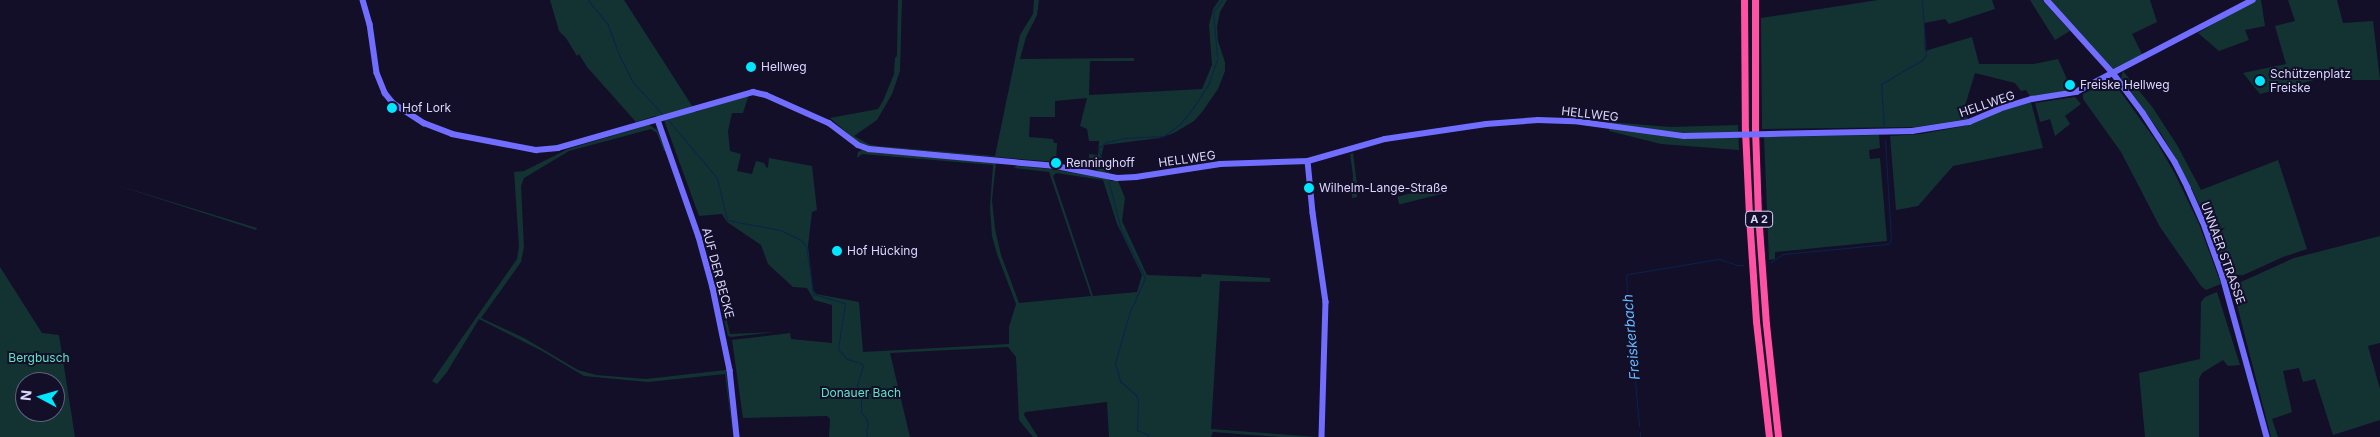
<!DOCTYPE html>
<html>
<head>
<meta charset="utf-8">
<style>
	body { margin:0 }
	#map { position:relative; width:2380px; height:437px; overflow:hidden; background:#130f29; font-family:Inter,sans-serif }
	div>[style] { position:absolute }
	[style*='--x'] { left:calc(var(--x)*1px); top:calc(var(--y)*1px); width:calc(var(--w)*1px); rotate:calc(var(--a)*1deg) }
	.green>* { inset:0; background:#123332; transform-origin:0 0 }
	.stream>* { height:1px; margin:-0.5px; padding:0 0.5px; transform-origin:0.5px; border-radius:0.5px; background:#0a234d }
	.secondary>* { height:5.5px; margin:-2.75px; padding:0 2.75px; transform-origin:2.75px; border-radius:2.75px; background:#716eff }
	.highway>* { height:7px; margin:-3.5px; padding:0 3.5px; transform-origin:3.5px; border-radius:3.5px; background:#ff52a5 }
	.secondary-bridge>* { height:5.5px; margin:-2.75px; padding:0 2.75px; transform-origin:2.75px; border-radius:2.75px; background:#716eff }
	.dots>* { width:14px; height:14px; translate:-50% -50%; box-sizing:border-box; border:2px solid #130f29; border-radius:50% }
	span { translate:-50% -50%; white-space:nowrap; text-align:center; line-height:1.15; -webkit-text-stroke:4px #130f29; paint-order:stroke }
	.shield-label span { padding:1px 4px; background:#130f29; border:1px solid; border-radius:4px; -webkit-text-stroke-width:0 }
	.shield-label { font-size:11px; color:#dbd7ff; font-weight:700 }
	.poi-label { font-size:12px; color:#dbd7ff }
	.left { translate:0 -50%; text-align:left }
	.street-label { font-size:12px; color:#dbd7ff }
	.park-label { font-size:12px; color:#5ce5c3 }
	.water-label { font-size:14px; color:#65b8ff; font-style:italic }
	.north { position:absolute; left:15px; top:372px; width:50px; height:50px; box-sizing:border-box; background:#130f29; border:1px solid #635f7f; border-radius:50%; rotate:276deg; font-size:14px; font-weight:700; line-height:20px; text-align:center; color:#dbd7ff }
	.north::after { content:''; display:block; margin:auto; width:18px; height:22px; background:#03e6ff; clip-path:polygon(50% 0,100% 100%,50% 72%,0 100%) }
</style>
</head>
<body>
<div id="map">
	<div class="green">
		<div style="clip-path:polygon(evenodd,550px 0,624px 0,696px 112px,749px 94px,743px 113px,732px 113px,728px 131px,730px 151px,741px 154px,737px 171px,752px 174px,756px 161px,764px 163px,766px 167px,768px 168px,769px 158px,812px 166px,817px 210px,812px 212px,808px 246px,813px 290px,816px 294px,859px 302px,863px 352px,1009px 344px,1009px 327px,1016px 304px,997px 254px,992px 236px,990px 207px,993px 165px,862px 154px,857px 158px,858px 152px,862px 150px,996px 163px,992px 200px,995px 229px,1001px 255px,1019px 303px,1091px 296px,1049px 172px,1014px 168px,1016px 166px,1051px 169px,1102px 178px,1099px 171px,1089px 164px,1089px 154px,1098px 155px,1099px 141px,1089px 141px,1087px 129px,1080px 126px,1087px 98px,1055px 101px,1055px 117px,1030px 117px,1029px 137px,1053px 139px,1054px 143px,1057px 143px,1056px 162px,866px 146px,855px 140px,830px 118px,878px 109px,883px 101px,894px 74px,895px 58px,897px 56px,898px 0,902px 0,900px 71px,892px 94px,877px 120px,854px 136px,868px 144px,878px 146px,995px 156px,1018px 45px,1020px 35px,1033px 14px,1034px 0,1039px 0,1037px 15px,1026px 37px,1020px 59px,1134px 58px,1134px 61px,1090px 61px,1089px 95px,1202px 89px,1212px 65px,1209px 25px,1213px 9px,1219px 0,1227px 0,1220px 12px,1217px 27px,1218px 41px,1225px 62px,1225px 71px,1218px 89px,1202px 112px,1194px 121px,1174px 133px,1160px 138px,1104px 145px,1101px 157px,1110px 174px,1110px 181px,1118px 181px,1125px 198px,1122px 221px,1147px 275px,1201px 277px,1202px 274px,1270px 278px,1270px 282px,1220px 281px,1211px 429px,1318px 437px,1280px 437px,1213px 432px,1211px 437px,1109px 437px,1107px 402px,1025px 412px,1024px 415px,1038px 437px,1033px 437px,1019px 420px,1016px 357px,1008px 347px,890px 353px,910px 437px,829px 437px,830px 419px,827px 416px,743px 418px,732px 340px,790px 333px,791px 339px,832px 343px,832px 305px,814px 300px,807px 288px,793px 287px,768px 264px,761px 245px,727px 222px,722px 214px,699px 216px,663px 117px,655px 116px,636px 122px,587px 67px,579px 54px,577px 56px,566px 38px,559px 31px,550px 0,1056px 173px,1103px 180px,1117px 224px,1142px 275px,1137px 292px,1093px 296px,1053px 176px,1056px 173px)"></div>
		<div style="clip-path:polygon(1878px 0,1992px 0,1995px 9px,1949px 24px,1945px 19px,1924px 23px,1925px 51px,1972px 37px,1979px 64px,2034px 64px,2058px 59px,2070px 86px,2067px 91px,2031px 98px,2026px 90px,2021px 91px,2015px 83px,1975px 73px,1964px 109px,1968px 119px,1916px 127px,1762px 129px,1761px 18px)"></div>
		<div style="clip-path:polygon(2030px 0,2042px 0,2070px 31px,2055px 40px)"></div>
		<div style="clip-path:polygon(2049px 0,2150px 0,2157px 22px,2132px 34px,2143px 56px,2114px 71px)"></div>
		<div style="clip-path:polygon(2255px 0,2261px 0,2265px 26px,2245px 30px,2249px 40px,2219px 51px,2198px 33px)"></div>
		<div style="clip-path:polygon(2288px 0,2337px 0,2343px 23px,2373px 21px,2380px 80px,2314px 80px,2260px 94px,2243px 73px,2286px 64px,2275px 26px,2295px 21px)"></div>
		<div style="clip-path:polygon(2123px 71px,2153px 108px,2177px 145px,2201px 190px,2278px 160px,2307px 249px,2283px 257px,2228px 282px,2206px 219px,2189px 183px,2162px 135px,2121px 78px)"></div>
		<div style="clip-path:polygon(2112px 80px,2156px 141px,2175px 174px,2199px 224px,2221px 284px,2206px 290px,2201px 286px,2160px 227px,2121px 152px,2083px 99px,2083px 94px)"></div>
		<div style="clip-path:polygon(2075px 97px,2081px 104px,2065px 116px,2070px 124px,2055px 136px,2050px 119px,2040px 122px,2035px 103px)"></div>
		<div style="clip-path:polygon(2031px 102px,2043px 148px,1953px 166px,1918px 206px,1896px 210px,1890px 136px,1921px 134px,1965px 126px,2002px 110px)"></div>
		<div style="clip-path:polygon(1609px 122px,1670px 127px,1738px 125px,1739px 150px,1661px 144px,1609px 131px)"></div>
		<div style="clip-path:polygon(649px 125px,657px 130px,666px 151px,664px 151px,657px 133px,651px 129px,569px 151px,524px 178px,521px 186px,524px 247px,521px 262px,481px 318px,524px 338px,578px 370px,596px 375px,646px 379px,726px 370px,733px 437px,725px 374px,648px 382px,584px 376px,542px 351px,479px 319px,447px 372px,437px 384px,432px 381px,517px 259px,519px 246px,514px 172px,524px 171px,568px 149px)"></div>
		<div style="clip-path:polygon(1879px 135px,1880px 148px,1869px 150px,1870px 159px,1880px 158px,1887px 241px,1775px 252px,1775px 259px,1769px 260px,1764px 137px)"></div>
		<div style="clip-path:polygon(1353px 153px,1357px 185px,1357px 197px,1352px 198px,1353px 175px,1350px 154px)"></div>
		<div style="clip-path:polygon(110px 183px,257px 228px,256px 230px)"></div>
		<div style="left:1440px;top:186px;width:8px;height:44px;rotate:76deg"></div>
		<div style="clip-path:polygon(2380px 236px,2380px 343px,2368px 346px,2380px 389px,2380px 420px,2333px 435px,2315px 379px,2303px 382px,2299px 368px,2283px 371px,2292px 412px,2272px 419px,2278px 437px,2271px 437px,2232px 286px,2294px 258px)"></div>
		<div style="clip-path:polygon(evenodd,0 267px,42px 333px,59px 335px,75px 437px,0 437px,0 267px,25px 382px,55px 382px,55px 412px,25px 412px,25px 382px)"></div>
		<div style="clip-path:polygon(712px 270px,715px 270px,730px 334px,775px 332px,731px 337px,728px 336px)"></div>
		<div style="clip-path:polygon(2217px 292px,2240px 365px,2228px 366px,2223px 360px,2202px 373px,2199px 379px,2199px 437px,2145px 437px,2139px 373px,2200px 359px,2201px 302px,2205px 297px)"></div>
	</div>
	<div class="stream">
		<div style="--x:588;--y:0;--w:32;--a:51"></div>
		<div style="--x:608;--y:25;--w:32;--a:70"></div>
		<div style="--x:619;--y:55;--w:30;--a:63"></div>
		<div style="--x:633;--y:82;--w:45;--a:47.7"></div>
		<div style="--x:1217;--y:56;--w:44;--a:-95.2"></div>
		<div style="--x:1213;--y:12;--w:15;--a:-53"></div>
		<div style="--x:668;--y:120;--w:76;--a:49.8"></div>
		<div style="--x:717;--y:178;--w:43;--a:76.6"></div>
		<div style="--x:727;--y:220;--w:54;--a:10.7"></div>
		<div style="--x:780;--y:230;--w:23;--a:25"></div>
		<div style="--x:801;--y:240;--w:8;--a:50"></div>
		<div style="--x:806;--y:246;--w:49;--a:81.7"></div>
		<div style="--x:813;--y:294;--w:33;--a:16"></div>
		<div style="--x:845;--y:303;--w:47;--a:98.7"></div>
		<div style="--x:838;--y:349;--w:13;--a:48"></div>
		<div style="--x:847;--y:359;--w:15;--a:16"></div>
		<div style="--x:861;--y:363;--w:4;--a:56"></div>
		<div style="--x:863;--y:366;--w:20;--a:108"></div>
		<div style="--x:857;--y:385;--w:16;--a:75"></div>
		<div style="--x:861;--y:400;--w:12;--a:90"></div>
		<div style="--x:861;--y:412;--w:8;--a:50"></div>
		<div style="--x:866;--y:418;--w:8;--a:76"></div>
		<div style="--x:868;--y:426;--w:4;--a:117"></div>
		<div style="--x:866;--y:430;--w:7;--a:82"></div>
		<div style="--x:1884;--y:127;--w:43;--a:-94"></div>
		<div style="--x:1881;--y:84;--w:48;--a:-30.3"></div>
		<div style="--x:1922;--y:60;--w:6;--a:-51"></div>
		<div style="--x:1926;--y:55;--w:55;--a:-94.2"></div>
		<div style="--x:1106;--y:173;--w:26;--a:-108"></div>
		<div style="--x:1098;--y:148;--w:11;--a:-34"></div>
		<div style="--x:1107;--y:142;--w:16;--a:-14"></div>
		<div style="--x:1123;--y:138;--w:41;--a:-2.8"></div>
		<div style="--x:1164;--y:136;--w:20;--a:-37"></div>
		<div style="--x:1180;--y:124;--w:21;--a:-51"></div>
		<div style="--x:1193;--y:108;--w:27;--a:-57"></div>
		<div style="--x:1208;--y:85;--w:27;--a:-70"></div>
		<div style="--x:1108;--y:179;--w:53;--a:75.7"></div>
		<div style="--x:1121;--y:230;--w:54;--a:63.4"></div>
		<div style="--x:1145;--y:278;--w:36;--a:114"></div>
		<div style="--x:1130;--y:311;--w:54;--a:106.1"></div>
		<div style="--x:1115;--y:363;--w:19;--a:74"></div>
		<div style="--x:1120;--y:381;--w:21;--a:41"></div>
		<div style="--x:1136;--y:395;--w:6;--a:72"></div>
		<div style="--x:1138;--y:401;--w:29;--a:92"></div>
		<div style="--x:1137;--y:430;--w:11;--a:22"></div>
		<div style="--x:1147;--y:434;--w:3;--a:72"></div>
		<div style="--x:1771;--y:262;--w:14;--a:-34"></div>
		<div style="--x:1783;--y:254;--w:105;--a:-5.4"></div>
		<div style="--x:1888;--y:244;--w:5;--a:-53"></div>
		<div style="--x:1891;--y:240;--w:100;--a:-93.4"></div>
		<div style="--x:1639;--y:426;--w:151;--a:-95"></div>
		<div style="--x:1626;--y:276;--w:3;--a:-45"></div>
		<div style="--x:1628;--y:274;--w:92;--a:-9.4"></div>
		<div style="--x:1719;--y:259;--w:19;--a:18"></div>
		<div style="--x:1737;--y:265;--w:6;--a:0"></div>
		<div style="--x:1640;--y:432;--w:5;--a:90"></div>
	</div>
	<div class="secondary">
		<div style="--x:363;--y:0;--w:25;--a:74"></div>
		<div style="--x:370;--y:24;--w:49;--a:81.9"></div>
		<div style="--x:377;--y:73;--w:22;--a:68"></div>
		<div style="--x:385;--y:93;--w:13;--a:51"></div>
		<div style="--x:393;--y:103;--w:37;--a:33"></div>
		<div style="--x:424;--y:123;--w:30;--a:21"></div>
		<div style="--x:452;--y:134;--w:86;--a:10.8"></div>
		<div style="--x:536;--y:150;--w:22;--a:-5"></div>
		<div style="--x:558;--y:148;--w:203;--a:-16"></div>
		<div style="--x:753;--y:92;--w:13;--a:13"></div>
		<div style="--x:766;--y:95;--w:69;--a:24"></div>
		<div style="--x:829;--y:123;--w:36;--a:37"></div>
		<div style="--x:858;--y:145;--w:12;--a:20"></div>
		<div style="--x:869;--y:149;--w:188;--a:5.2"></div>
		<div style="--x:1056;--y:166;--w:62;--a:11.1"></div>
		<div style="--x:1117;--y:178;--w:19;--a:-3"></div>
		<div style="--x:1136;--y:177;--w:85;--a:-8.8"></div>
		<div style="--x:1220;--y:164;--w:88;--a:-2"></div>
		<div style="--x:1308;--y:161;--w:80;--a:-15.9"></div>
		<div style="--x:1385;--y:139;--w:102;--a:-8.4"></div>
		<div style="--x:1486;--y:124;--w:52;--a:-4.4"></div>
		<div style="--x:1538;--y:120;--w:36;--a:2"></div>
		<div style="--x:1574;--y:121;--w:111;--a:7.8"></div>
		<div style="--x:1684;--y:136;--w:45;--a:-1.3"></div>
		<div style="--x:2047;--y:0;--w:98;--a:47.9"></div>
		<div style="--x:2113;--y:73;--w:50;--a:53.1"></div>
		<div style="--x:2143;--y:113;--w:59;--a:56.9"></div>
		<div style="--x:2175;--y:162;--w:29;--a:63"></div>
		<div style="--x:2188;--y:188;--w:36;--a:66"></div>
		<div style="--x:2203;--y:221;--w:59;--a:70.3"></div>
		<div style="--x:2223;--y:277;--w:166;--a:74.6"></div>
		<div style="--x:658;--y:120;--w:124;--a:70.7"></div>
		<div style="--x:699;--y:237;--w:53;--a:74.6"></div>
		<div style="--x:713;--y:288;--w:84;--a:78.3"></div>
		<div style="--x:730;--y:370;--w:67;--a:84"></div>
		<div style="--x:1771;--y:134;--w:141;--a:-1.2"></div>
		<div style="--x:1912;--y:131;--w:58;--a:-9"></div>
		<div style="--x:1969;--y:122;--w:33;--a:-23"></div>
		<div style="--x:1999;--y:109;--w:34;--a:-17"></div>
		<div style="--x:2032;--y:99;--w:45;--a:-9"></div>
		<div style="--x:2076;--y:92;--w:199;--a:-27.5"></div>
		<div style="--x:1308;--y:161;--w:52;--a:84.5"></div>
		<div style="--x:1313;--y:213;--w:90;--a:81.7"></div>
		<div style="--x:1326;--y:302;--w:135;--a:91.7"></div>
	</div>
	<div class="highway">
		<div style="--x:1744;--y:0;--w:130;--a:89.6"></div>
		<div style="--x:1745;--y:130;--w:86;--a:87.3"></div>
		<div style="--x:1749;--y:216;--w:105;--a:86.2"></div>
		<div style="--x:1756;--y:321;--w:117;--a:83.6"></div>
		<div style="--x:1755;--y:0;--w:129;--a:90"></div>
		<div style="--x:1755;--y:129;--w:84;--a:88"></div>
		<div style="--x:1758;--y:213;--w:111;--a:85.9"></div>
		<div style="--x:1766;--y:324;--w:114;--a:83.9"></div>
	</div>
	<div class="secondary-bridge">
		<div style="--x:1729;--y:135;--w:42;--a:-1.4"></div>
	</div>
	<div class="dots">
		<div style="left:751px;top:67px;background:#03e6ff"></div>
		<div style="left:2260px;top:81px;background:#03e6ff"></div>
		<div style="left:2070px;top:85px;background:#03e6ff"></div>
		<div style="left:392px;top:108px;background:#03e6ff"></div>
		<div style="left:1056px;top:163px;background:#03e6ff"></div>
		<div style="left:1309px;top:188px;background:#03e6ff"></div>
		<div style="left:837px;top:251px;background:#03e6ff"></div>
	</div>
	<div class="shield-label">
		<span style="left:1759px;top:219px">A 2</span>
	</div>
	<div class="poi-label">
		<span class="left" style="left:761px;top:67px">Hellweg</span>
		<span class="left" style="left:2270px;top:81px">Schützenplatz<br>Freiske</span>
		<span class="left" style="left:2080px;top:85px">Freiske Hellweg</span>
		<span class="left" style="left:402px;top:108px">Hof Lork</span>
		<span class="left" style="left:1066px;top:163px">Renninghoff</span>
		<span class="left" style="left:1319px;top:188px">Wilhelm-Lange-Straße</span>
		<span class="left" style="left:847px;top:251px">Hof Hücking</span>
	</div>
	<div class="street-label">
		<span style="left:1987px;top:104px;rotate:-19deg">HELLWEG</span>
		<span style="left:1590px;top:114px;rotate:6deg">HELLWEG</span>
		<span style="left:1187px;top:159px;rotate:-8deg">HELLWEG</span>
		<span style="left:2223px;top:253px;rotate:70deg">UNNAER STRASSE</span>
		<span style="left:718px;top:273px;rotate:75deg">AUF DER BECKE</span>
	</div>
	<div class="park-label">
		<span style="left:39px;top:358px">Bergbusch</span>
		<span style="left:861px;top:393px">Donauer Bach</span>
	</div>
	<div class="water-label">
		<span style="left:1631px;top:337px;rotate:-95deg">Freiskerbach</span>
	</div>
	<div class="north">N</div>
</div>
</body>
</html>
